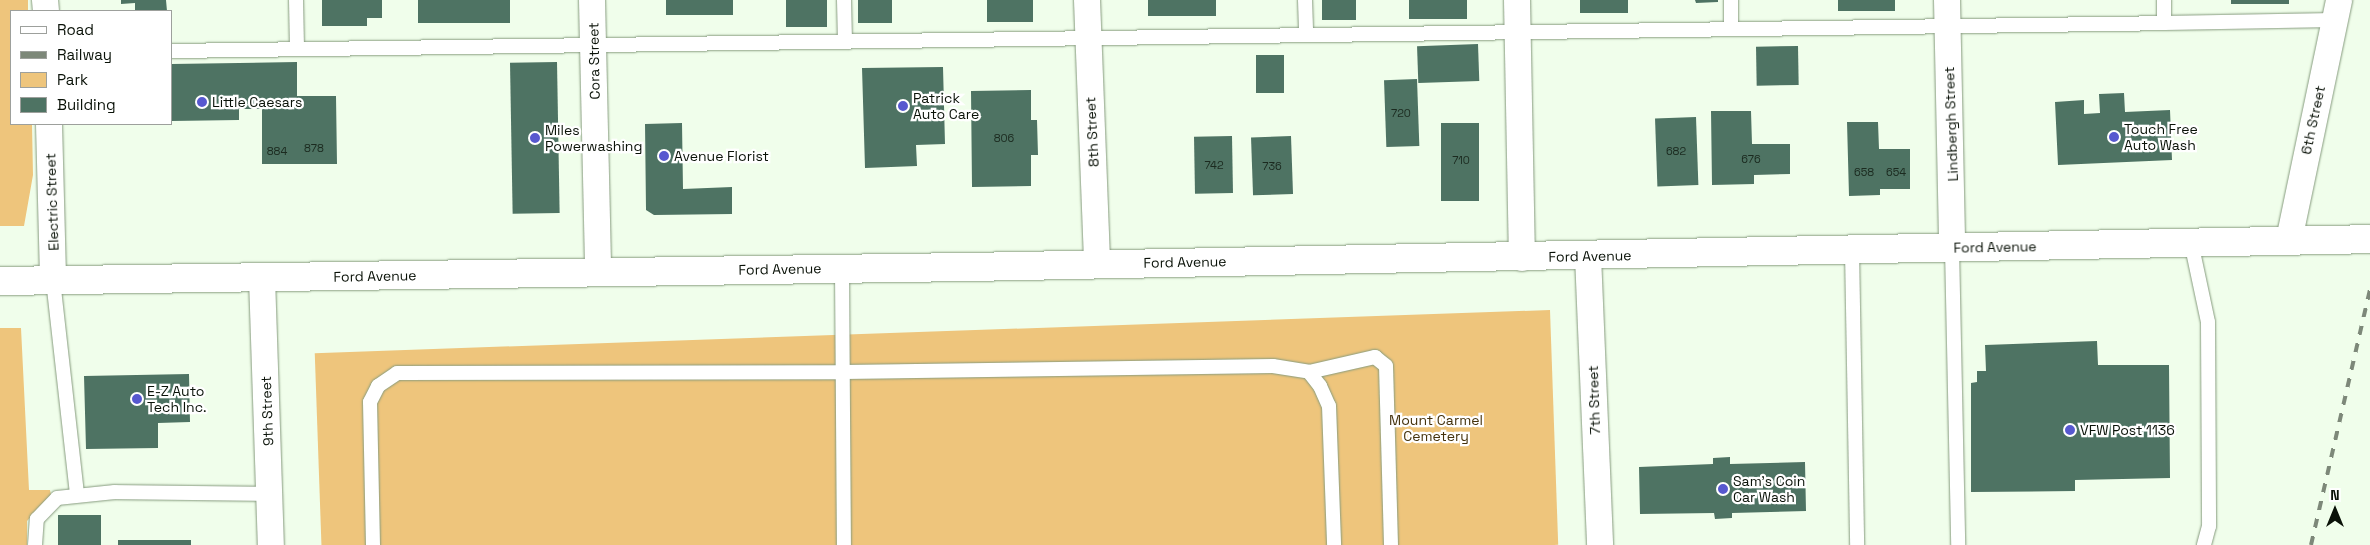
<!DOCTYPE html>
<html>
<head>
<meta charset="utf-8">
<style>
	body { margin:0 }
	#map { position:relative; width:2370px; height:545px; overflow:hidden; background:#f0feeb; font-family:"Space Grotesk",sans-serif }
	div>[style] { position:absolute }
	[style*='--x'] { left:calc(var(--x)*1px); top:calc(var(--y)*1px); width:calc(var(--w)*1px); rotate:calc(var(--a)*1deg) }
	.green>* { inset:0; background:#eec57c; transform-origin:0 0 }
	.building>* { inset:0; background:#4e7363; transform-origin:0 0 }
	.roads { filter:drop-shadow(0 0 1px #869b7e) drop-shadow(0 0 1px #869b7e) }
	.lane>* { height:14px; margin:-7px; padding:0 7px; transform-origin:7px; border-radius:7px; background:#fff }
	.street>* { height:26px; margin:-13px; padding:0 13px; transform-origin:13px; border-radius:13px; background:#fff }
	.secondary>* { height:28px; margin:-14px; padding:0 14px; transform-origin:14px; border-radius:14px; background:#fff }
	.rail>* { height:4px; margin-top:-2px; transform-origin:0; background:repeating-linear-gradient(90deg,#7d8879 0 9px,transparent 0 18px) }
	.dots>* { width:14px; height:14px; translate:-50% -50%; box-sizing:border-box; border:2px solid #fff; border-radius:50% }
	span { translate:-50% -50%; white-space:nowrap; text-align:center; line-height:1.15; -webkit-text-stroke:4.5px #fff; paint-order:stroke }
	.number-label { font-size:11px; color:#1b2a1f }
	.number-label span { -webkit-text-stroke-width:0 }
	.street-label { font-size:14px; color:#0a1208 }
	.poi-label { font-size:14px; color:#0a1208 }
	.left { translate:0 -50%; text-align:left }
	.park-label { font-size:14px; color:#44320c }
	.legend { position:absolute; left:10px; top:10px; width:162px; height:115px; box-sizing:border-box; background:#fff; border:1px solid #9da09c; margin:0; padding:6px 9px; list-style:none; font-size:15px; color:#0a1208 }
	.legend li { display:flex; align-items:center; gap:10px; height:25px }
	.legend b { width:25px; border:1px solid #9da09c }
	.north { position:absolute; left:2310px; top:485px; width:50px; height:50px; -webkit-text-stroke:4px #fff; paint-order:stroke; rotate:0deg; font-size:14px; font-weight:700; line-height:20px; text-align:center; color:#0a1208 }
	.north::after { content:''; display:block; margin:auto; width:18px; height:22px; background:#0a1208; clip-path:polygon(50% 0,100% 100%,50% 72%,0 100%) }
</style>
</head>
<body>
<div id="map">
	<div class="green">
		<div style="clip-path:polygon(0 0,28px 0,28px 11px,11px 11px,11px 124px,32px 124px,33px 175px,24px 226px,0 226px)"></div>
		<div style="left:1550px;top:310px;width:235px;height:1236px;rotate:88deg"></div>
		<div style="clip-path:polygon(0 328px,21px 328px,29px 490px,50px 490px,51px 495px,27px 521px,27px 545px,0 545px)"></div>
	</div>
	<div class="building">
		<div style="clip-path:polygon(121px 0,166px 0,167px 11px,135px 11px,135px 3px,121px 4px)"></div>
		<div style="clip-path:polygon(322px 0,382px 0,382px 18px,367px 18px,367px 26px,322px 26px)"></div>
		<div style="left:418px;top:0;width:92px;height:23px"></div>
		<div style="left:666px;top:0;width:67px;height:15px"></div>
		<div style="left:786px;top:0;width:41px;height:27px"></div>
		<div style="left:858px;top:0;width:34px;height:23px"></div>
		<div style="left:987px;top:0;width:46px;height:22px"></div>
		<div style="left:1148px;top:0;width:68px;height:16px"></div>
		<div style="left:1322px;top:0;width:34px;height:20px"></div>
		<div style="left:1409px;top:0;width:58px;height:19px"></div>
		<div style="left:1580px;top:0;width:48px;height:13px"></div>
		<div style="clip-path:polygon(1695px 0,1718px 0,1718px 2px,1696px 3px)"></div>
		<div style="left:1838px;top:0;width:57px;height:11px"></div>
		<div style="left:2231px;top:0;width:58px;height:4px"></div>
		<div style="left:1478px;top:44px;width:37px;height:61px;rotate:88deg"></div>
		<div style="left:1798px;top:46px;width:39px;height:42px;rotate:89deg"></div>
		<div style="left:1256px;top:55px;width:28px;height:38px"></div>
		<div style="clip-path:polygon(297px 62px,297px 96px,336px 96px,337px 164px,262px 164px,262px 109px,239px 109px,239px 120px,171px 121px,171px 64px)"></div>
		<div style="left:557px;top:62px;width:151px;height:47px;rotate:89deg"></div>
		<div style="clip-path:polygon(943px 67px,945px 144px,916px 145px,917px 166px,865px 168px,862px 68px)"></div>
		<div style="left:1417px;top:79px;width:67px;height:33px;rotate:88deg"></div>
		<div style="clip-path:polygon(1031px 90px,1031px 120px,1037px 120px,1038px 155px,1031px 155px,1031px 186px,972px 187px,971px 91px)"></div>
		<div style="clip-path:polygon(2124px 93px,2125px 112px,2170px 110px,2172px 160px,2058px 165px,2055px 102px,2084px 100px,2084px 114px,2100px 113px,2099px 94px)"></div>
		<div style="clip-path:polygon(1711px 111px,1751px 111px,1752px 144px,1790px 144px,1790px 174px,1754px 175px,1754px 184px,1712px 185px)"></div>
		<div style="left:1696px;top:117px;width:68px;height:41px;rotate:88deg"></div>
		<div style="clip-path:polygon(1847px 122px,1878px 122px,1879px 149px,1910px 149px,1910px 189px,1880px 189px,1880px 195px,1849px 196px)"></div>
		<div style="clip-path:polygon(682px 123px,683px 189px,732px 187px,732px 214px,654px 215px,646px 210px,645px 124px)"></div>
		<div style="left:1479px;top:123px;width:78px;height:38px;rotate:90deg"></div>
		<div style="left:1232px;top:136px;width:57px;height:38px;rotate:89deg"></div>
		<div style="left:1291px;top:136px;width:58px;height:40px;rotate:88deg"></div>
		<div style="clip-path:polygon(2097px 341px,2098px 365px,2169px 365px,2170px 478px,2075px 480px,2075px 491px,1971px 492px,1971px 383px,1977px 382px,1977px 371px,1986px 371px,1985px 345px)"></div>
		<div style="clip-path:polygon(189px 374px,190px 422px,158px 423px,158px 448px,86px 449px,84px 376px)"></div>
		<div style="clip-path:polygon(1730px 457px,1730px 464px,1805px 462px,1806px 511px,1732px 513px,1732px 518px,1715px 519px,1714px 513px,1640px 514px,1639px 467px,1713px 464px,1713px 458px)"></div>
		<div style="left:58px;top:515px;width:43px;height:30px"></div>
		<div style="left:118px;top:540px;width:73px;height:5px"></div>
	</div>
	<div class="roads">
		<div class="lane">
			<div style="--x:296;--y:0;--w:48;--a:88.8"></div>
			<div style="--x:844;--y:0;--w:40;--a:88.6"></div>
			<div style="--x:1305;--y:0;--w:34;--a:88"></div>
			<div style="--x:1731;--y:0;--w:27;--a:90"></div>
			<div style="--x:2164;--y:0;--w:23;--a:90"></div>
			<div style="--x:2164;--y:23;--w:171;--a:-1"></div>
			<div style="--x:171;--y:51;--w:1993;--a:-0.8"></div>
			<div style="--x:2191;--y:242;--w:82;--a:78"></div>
			<div style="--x:2208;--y:322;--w:204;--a:89.7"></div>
			<div style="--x:2209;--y:526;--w:20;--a:105"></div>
			<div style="--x:1952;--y:248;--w:297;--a:88.8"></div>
			<div style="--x:1852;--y:250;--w:295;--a:89"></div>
			<div style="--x:842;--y:269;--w:276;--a:89.6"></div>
			<div style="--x:53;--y:280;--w:215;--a:83.6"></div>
			<div style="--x:1309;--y:372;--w:18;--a:52"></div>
			<div style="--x:1320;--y:386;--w:22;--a:66"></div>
			<div style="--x:1329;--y:406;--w:139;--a:87.9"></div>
			<div style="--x:35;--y:545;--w:26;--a:-86"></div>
			<div style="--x:37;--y:519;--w:29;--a:-46"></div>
			<div style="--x:57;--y:498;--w:58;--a:-5.9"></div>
			<div style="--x:115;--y:492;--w:154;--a:0.7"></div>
			<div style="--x:373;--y:545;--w:143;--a:-91.2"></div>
			<div style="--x:370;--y:402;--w:18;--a:-63"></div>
			<div style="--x:378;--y:386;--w:23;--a:-34"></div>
			<div style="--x:397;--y:373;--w:446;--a:-0.1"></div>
			<div style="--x:843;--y:372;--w:430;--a:-0.8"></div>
			<div style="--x:1273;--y:366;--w:36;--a:9"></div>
			<div style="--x:1309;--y:372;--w:68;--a:-12.8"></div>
			<div style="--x:1375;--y:357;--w:14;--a:39"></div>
			<div style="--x:1386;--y:366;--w:179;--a:88.4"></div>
		</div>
		<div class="street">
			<div style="--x:45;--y:0;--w:11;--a:85"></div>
			<div style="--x:592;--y:0;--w:272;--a:88.7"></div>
			<div style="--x:1087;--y:0;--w:263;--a:87.8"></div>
			<div style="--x:1517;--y:0;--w:258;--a:88.9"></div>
			<div style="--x:1947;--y:0;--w:248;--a:88.8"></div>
			<div style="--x:49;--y:124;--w:156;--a:88.5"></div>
			<div style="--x:2289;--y:240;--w:245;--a:-78.2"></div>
			<div style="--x:1588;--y:256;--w:289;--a:87.6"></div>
			<div style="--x:262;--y:278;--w:267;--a:88.1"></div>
		</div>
		<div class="secondary">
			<div style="--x:0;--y:281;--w:969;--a:-0.83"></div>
			<div style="--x:969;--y:267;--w:1401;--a:-1.14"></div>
		</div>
	</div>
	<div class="rail">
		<div style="--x:2311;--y:545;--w:262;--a:-77"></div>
	</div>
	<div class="dots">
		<div style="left:202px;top:102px;background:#5758cf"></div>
		<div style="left:903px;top:106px;background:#5758cf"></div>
		<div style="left:2114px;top:137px;background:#5758cf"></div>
		<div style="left:535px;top:138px;background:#5758cf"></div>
		<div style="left:664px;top:156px;background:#5758cf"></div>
		<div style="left:137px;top:399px;background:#5758cf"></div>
		<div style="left:2070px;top:430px;background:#5758cf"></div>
		<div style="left:1723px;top:489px;background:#5758cf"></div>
	</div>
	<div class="number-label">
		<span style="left:1401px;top:113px">720</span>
		<span style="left:1004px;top:138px">806</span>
		<span style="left:314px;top:148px">878</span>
		<span style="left:277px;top:151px">884</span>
		<span style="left:1676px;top:151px">682</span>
		<span style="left:1751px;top:159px">676</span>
		<span style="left:1461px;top:160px">710</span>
		<span style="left:1214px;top:165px">742</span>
		<span style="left:1272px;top:166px">736</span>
		<span style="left:1864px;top:172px">658</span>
		<span style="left:1896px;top:172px">654</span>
	</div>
	<div class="street-label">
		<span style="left:594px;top:61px;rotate:-91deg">Cora Street</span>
		<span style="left:2313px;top:120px;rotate:-78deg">6th Street</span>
		<span style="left:1951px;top:124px;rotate:-92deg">Lindbergh Street</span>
		<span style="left:1092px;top:132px;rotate:-93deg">8th Street</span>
		<span style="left:52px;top:202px;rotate:-92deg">Electric Street</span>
		<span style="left:1995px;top:247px;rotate:-1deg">Ford Avenue</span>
		<span style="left:1590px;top:256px;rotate:-1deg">Ford Avenue</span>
		<span style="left:1185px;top:262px;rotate:-1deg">Ford Avenue</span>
		<span style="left:780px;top:269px;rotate:-1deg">Ford Avenue</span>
		<span style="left:375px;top:276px;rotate:-1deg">Ford Avenue</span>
		<span style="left:1594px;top:400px;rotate:-92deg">7th Street</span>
		<span style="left:267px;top:411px;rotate:-92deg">9th Street</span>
	</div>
	<div class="poi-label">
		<span class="left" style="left:913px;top:106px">Patrick<br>Auto Care</span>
		<span class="left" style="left:212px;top:102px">Little Caesars</span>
		<span class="left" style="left:2124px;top:137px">Touch Free<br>Auto Wash</span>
		<span class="left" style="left:545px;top:138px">Miles<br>Powerwashing</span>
		<span class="left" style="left:674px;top:156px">Avenue Florist</span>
		<span class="left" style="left:147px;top:399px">E-Z Auto<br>Tech Inc.</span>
		<span class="left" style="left:2080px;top:430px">VFW Post 1136</span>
		<span class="left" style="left:1733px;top:489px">Sam's Coin<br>Car Wash</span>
	</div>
	<div class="park-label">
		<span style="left:1436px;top:428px">Mount Carmel<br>Cemetery</span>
	</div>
	<ul class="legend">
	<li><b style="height:6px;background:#fff"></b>Road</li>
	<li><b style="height:6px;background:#7d8879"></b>Railway</li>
	<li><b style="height:14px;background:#eec57c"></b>Park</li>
	<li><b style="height:14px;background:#4e7363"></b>Building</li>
	</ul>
	<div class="north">N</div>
</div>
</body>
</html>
